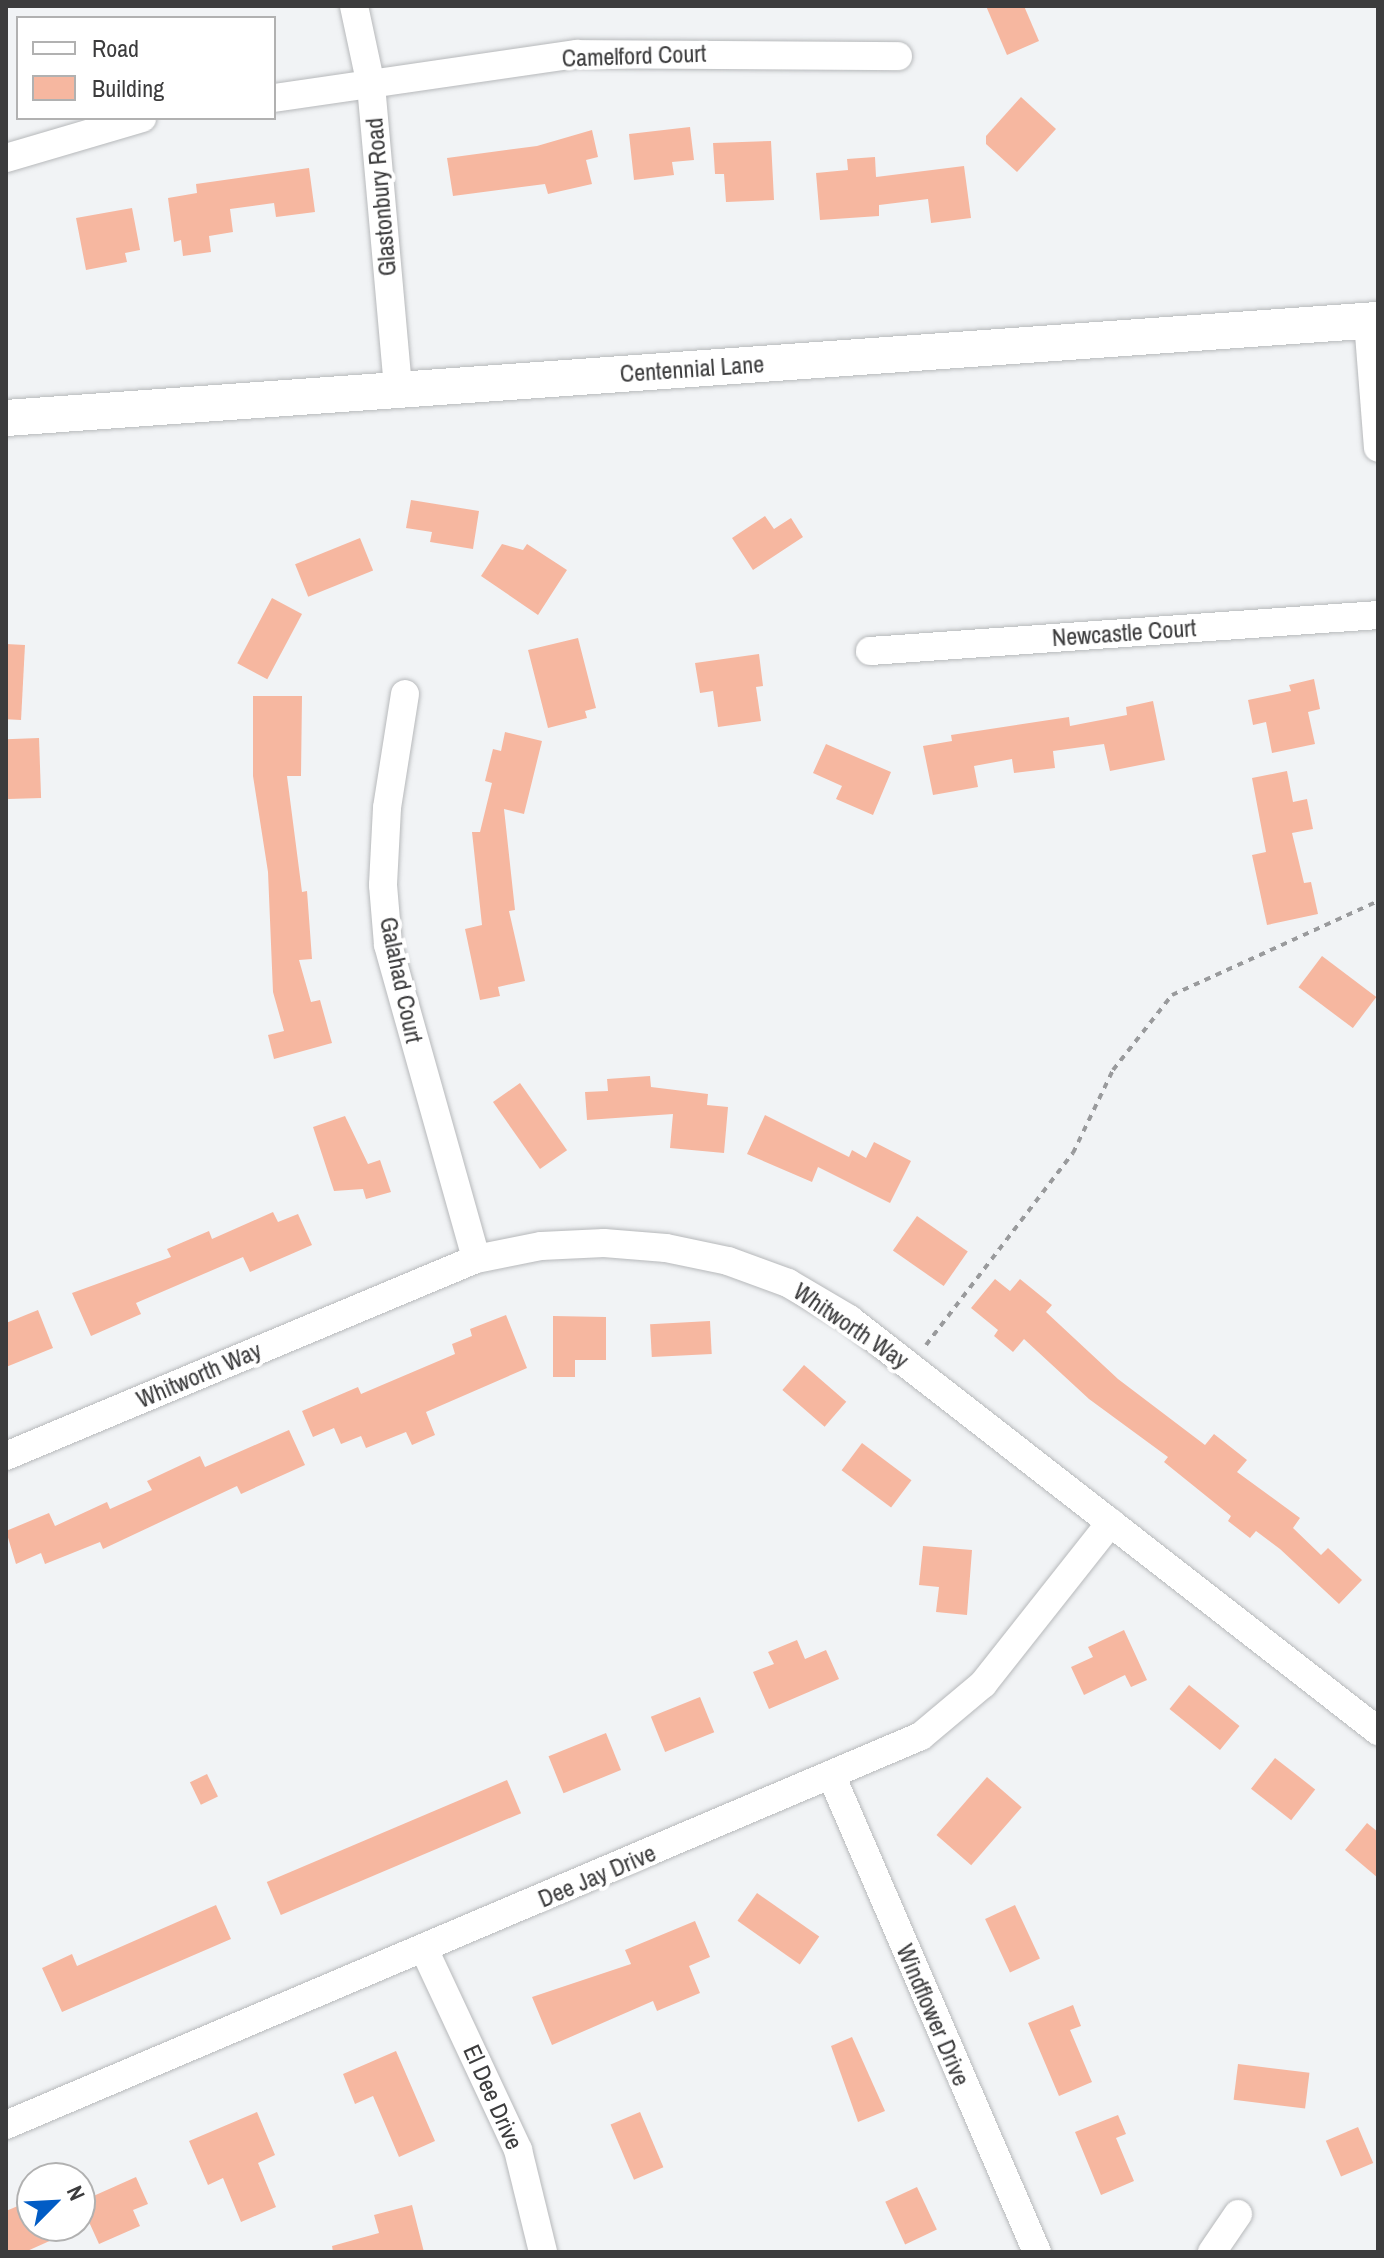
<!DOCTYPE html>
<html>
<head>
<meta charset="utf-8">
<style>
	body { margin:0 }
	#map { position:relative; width:1384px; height:2258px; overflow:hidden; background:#f1f3f5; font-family:"Archivo Narrow",sans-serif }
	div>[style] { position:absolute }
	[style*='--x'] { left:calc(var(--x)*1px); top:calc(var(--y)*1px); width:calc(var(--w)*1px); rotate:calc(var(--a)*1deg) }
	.building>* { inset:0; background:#f6b7a0; transform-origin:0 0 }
	.path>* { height:4px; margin-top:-2px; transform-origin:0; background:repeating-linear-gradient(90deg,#999a9c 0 6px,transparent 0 12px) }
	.roads { filter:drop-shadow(0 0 2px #b7b9bb) drop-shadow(0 0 2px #b7b9bb) }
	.minor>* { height:28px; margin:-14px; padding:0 14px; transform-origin:14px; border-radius:14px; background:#fff }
	.tertiary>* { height:36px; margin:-18px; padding:0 18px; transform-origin:18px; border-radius:18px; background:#fff }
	span { translate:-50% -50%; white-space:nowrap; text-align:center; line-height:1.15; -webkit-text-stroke:8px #fff; paint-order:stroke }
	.street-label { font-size:24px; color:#3c3c3d }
	.frame { position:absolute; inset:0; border:8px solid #3c3c3d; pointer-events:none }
	.legend { position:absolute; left:16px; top:16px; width:260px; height:104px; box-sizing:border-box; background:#fff; border:2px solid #b1b1b1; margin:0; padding:10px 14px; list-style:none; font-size:24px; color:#3c3c3d }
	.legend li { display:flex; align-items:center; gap:16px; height:40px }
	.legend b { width:40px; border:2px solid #b1b1b1 }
	.north { position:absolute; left:16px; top:2162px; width:80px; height:80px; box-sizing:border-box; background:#fff; border:2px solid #b1b1b1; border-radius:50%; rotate:66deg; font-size:22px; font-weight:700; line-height:32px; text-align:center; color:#3c3c3d }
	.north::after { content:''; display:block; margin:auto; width:28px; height:36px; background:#015cc5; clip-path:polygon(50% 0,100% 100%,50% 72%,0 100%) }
</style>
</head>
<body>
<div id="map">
	<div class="building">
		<div style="clip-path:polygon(986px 6px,1024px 6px,1039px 41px,1007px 55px)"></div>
		<div style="clip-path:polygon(1021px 97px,1056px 129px,1017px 172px,986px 144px,986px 136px)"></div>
		<div style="clip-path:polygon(690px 127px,694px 160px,672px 162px,674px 175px,634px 180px,629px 134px)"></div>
		<div style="clip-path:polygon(592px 130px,598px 157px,586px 160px,592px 184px,548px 194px,545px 184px,453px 196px,447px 158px,537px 146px)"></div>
		<div style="clip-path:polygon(771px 141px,774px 200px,726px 202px,724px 174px,715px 174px,713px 143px)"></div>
		<div style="clip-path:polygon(875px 157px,876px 177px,964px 166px,971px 218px,931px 223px,928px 199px,879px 205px,879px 216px,820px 220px,816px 173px,848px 170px,847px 159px)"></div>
		<div style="clip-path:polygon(309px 168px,315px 212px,276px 217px,274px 203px,230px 209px,233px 232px,209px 236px,211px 252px,183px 256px,181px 240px,174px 242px,168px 198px,197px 193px,196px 184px)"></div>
		<div style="clip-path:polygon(132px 208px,140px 250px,125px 253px,127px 262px,86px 270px,76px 218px)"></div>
		<div style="clip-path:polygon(411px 500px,479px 511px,473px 549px,430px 542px,432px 532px,406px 528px)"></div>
		<div style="clip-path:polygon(765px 516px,774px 529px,791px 518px,803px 537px,753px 570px,732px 538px)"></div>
		<div style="left:360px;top:538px;width:35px;height:70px;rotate:68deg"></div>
		<div style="clip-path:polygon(502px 544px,523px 550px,527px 544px,567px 570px,538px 615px,481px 576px)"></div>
		<div style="left:272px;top:598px;width:34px;height:74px;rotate:28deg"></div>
		<div style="clip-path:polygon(578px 638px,596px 708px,585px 711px,587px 718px,548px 728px,528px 650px)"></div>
		<div style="left:6px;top:644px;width:19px;height:75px;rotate:3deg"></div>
		<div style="clip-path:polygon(759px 654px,763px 686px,756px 687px,761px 721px,718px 727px,713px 691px,700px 693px,695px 663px)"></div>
		<div style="clip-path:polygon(1314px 679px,1320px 709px,1308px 712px,1315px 744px,1272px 753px,1266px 722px,1253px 725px,1248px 700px,1291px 691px,1289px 685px)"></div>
		<div style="clip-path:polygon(253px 696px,302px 696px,301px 776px,287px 776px,302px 892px,307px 891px,312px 959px,299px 960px,311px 1002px,320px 1000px,332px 1043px,274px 1059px,268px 1035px,284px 1031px,273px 992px,268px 872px,253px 776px)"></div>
		<div style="clip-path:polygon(1153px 701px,1165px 760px,1110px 771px,1104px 744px,1053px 751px,1055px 768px,1014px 773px,1012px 759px,974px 766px,978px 787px,933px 795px,923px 746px,952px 741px,951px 735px,1069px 717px,1070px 726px,1127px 715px,1126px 707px)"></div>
		<div style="clip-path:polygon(505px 732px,542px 741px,524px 814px,504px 809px,515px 910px,509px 911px,525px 981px,498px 987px,500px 996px,480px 1000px,465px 929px,482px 925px,472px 832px,480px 832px,492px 783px,485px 781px,493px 749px,501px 751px)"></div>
		<div style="left:39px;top:738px;width:60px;height:33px;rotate:88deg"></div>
		<div style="clip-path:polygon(826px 744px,891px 772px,873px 815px,836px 799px,842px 786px,813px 773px)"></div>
		<div style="clip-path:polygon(1287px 771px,1293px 802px,1307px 799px,1313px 829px,1292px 833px,1304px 883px,1311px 882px,1318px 914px,1267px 925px,1252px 855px,1266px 852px,1252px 778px)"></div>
		<div style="left:1322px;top:956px;width:68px;height:39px;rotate:37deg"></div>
		<div style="clip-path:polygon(650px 1076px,651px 1087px,708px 1094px,707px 1105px,728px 1107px,724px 1153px,670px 1148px,673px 1114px,587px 1120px,585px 1092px,608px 1091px,607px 1079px)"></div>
		<div style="left:520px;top:1083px;width:82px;height:33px;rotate:55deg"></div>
		<div style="clip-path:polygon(765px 1115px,849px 1157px,852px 1150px,866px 1158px,874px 1142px,911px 1161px,890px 1203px,818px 1167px,812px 1182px,747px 1154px)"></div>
		<div style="clip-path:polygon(345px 1116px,368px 1164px,380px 1160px,391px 1192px,366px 1199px,363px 1189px,334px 1191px,313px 1127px)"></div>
		<div style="clip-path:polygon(273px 1212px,278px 1222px,298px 1214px,312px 1245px,250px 1272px,243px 1257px,136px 1303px,141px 1314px,91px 1336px,72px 1293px,171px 1257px,167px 1249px,209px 1231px,212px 1239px)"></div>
		<div style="left:917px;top:1216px;width:62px;height:42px;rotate:35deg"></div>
		<div style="clip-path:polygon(995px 1279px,1010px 1291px,1020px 1279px,1052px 1305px,1046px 1312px,1118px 1379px,1205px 1445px,1214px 1434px,1247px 1460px,1237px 1472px,1300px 1518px,1293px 1528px,1321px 1555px,1328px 1548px,1362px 1580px,1339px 1604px,1280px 1549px,1256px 1531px,1250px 1538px,1228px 1521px,1231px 1516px,1164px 1462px,1168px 1457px,1089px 1399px,1024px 1339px,1013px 1352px,994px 1336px,998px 1330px,971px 1308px)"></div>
		<div style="clip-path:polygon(38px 1310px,53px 1348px,6px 1367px,6px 1323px)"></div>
		<div style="clip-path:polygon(506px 1315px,527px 1368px,426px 1412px,435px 1435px,412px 1445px,406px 1432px,366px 1448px,361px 1436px,341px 1444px,334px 1428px,313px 1437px,302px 1411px,358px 1387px,361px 1394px,455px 1354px,452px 1344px,472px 1336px,470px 1329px)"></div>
		<div style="clip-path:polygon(553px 1316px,606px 1317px,606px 1360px,575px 1360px,575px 1377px,553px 1377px)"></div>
		<div style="left:710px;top:1321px;width:33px;height:60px;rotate:87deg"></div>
		<div style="left:804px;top:1365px;width:56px;height:33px;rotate:41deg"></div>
		<div style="clip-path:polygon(289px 1430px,305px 1465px,241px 1494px,237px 1486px,103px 1549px,100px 1542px,45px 1564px,41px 1553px,16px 1564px,6px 1531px,49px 1513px,55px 1526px,107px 1502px,110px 1509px,152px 1490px,147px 1481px,200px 1456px,205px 1467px)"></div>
		<div style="left:862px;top:1443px;width:62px;height:34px;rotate:37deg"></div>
		<div style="clip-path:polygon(923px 1546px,972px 1550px,967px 1615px,936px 1612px,939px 1587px,919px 1585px)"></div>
		<div style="clip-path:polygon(1124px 1630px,1147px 1680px,1131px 1687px,1125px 1675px,1084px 1695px,1071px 1667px,1093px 1657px,1088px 1647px)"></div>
		<div style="clip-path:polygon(797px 1640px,805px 1659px,826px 1650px,839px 1679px,769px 1709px,753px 1672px,774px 1664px,768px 1652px)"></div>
		<div style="left:1189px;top:1685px;width:65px;height:31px;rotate:39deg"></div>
		<div style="left:700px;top:1697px;width:38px;height:53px;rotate:68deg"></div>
		<div style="left:606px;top:1733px;width:40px;height:62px;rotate:68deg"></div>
		<div style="left:1275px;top:1758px;width:51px;height:39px;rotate:38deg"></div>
		<div style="left:207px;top:1774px;width:25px;height:19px;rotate:64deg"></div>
		<div style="left:987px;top:1777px;width:46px;height:77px;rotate:41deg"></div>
		<div style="left:507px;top:1780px;width:36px;height:261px;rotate:67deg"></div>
		<div style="clip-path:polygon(1367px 1823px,1378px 1832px,1378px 1878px,1345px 1850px)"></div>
		<div style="left:757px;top:1893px;width:76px;height:34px;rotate:35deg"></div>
		<div style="clip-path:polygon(216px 1905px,231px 1939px,62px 2012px,42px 1968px,72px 1954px,77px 1966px)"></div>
		<div style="left:1015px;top:1905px;width:59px;height:33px;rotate:65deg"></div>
		<div style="clip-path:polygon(695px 1921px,710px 1957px,689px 1966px,700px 1993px,657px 2011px,653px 2001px,552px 2045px,532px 1997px,631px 1964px,625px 1950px)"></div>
		<div style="clip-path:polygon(1073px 2005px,1081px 2026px,1070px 2030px,1092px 2082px,1059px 2096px,1028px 2023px)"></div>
		<div style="clip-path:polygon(852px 2037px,885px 2111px,858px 2122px,831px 2046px)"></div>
		<div style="clip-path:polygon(396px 2051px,435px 2141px,399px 2157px,373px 2096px,355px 2104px,343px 2074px)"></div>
		<div style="left:1238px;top:2064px;width:72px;height:36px;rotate:7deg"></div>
		<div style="clip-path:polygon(257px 2112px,275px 2155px,258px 2163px,276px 2207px,241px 2222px,223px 2178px,208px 2185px,189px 2141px)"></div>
		<div style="left:640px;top:2112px;width:60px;height:32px;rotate:67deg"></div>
		<div style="clip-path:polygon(1118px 2115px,1126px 2134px,1116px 2138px,1134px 2181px,1101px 2195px,1075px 2132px)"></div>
		<div style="left:1358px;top:2127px;width:39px;height:35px;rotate:67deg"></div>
		<div style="clip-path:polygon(136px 2177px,148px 2204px,133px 2210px,140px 2226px,99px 2244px,80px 2202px)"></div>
		<div style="left:917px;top:2187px;width:47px;height:35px;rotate:65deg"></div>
		<div style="clip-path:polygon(32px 2200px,32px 2226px,83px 2226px,25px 2252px,6px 2252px,6px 2211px)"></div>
		<div style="clip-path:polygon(412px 2205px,424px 2252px,333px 2252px,332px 2246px,379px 2233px,374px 2215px)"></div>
	</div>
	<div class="path">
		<div style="--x:926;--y:1345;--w:242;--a:-52.6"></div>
		<div style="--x:1073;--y:1153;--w:92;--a:-64.3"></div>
		<div style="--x:1113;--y:1070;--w:95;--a:-51.8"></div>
		<div style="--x:1172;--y:995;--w:226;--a:-24.5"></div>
	</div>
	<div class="roads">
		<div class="minor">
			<div style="--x:354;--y:6;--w:81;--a:77.9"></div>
			<div style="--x:371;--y:85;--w:306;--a:84.9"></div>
			<div style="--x:274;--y:98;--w:306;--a:-8.3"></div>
			<div style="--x:577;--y:54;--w:321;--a:0.4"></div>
			<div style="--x:6;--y:158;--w:142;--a:-16.4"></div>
			<div style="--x:1368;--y:321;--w:127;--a:85.5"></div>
			<div style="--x:870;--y:651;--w:509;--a:-4.05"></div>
			<div style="--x:405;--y:694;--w:115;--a:99"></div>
			<div style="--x:387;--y:808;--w:77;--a:93"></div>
			<div style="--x:383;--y:885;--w:60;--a:85.2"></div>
			<div style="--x:388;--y:945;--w:326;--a:74.3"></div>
			<div style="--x:6;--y:1456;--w:510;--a:-22.74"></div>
			<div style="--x:476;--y:1259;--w:66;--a:-11.3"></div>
			<div style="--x:541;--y:1246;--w:63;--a:-2.7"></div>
			<div style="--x:604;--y:1243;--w:62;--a:4.6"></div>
			<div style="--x:666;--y:1248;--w:63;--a:11.8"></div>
			<div style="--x:728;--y:1261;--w:64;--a:20.1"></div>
			<div style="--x:788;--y:1283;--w:71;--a:30.5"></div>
			<div style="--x:849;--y:1319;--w:671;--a:37.91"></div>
			<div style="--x:832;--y:1777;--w:517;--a:66.66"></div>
			<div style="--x:424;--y:1949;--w:222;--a:64.9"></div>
			<div style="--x:518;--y:2150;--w:105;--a:76.2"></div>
			<div style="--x:6;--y:2125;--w:994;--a:-23.03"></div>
			<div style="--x:921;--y:1736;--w:81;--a:-40"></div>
			<div style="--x:983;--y:1684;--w:206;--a:-51.7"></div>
			<div style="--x:1212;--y:2252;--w:46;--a:-55.6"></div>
		</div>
		<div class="tertiary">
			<div style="--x:6;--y:418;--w:1375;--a:-4.09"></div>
		</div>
	</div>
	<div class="street-label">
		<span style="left:634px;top:56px;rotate:-2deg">Camelford Court</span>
		<span style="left:381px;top:197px;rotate:-95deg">Glastonbury Road</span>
		<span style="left:692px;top:369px;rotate:-4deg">Centennial Lane</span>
		<span style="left:1124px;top:633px;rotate:-4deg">Newcastle Court</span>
		<span style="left:401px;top:980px;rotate:78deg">Galahad Court</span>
		<span style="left:851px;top:1326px;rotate:34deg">Whitworth Way</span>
		<span style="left:199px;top:1375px;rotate:-23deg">Whitworth Way</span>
		<span style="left:597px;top:1876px;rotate:-23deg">Dee Jay Drive</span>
		<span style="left:933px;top:2015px;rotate:67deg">Windflower Drive</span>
		<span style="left:493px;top:2097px;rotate:66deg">El Dee Drive</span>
	</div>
	<div class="frame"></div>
	<ul class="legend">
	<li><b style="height:10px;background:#fff"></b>Road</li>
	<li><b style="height:22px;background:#f6b7a0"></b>Building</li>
	</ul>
	<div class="north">N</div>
</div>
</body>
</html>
